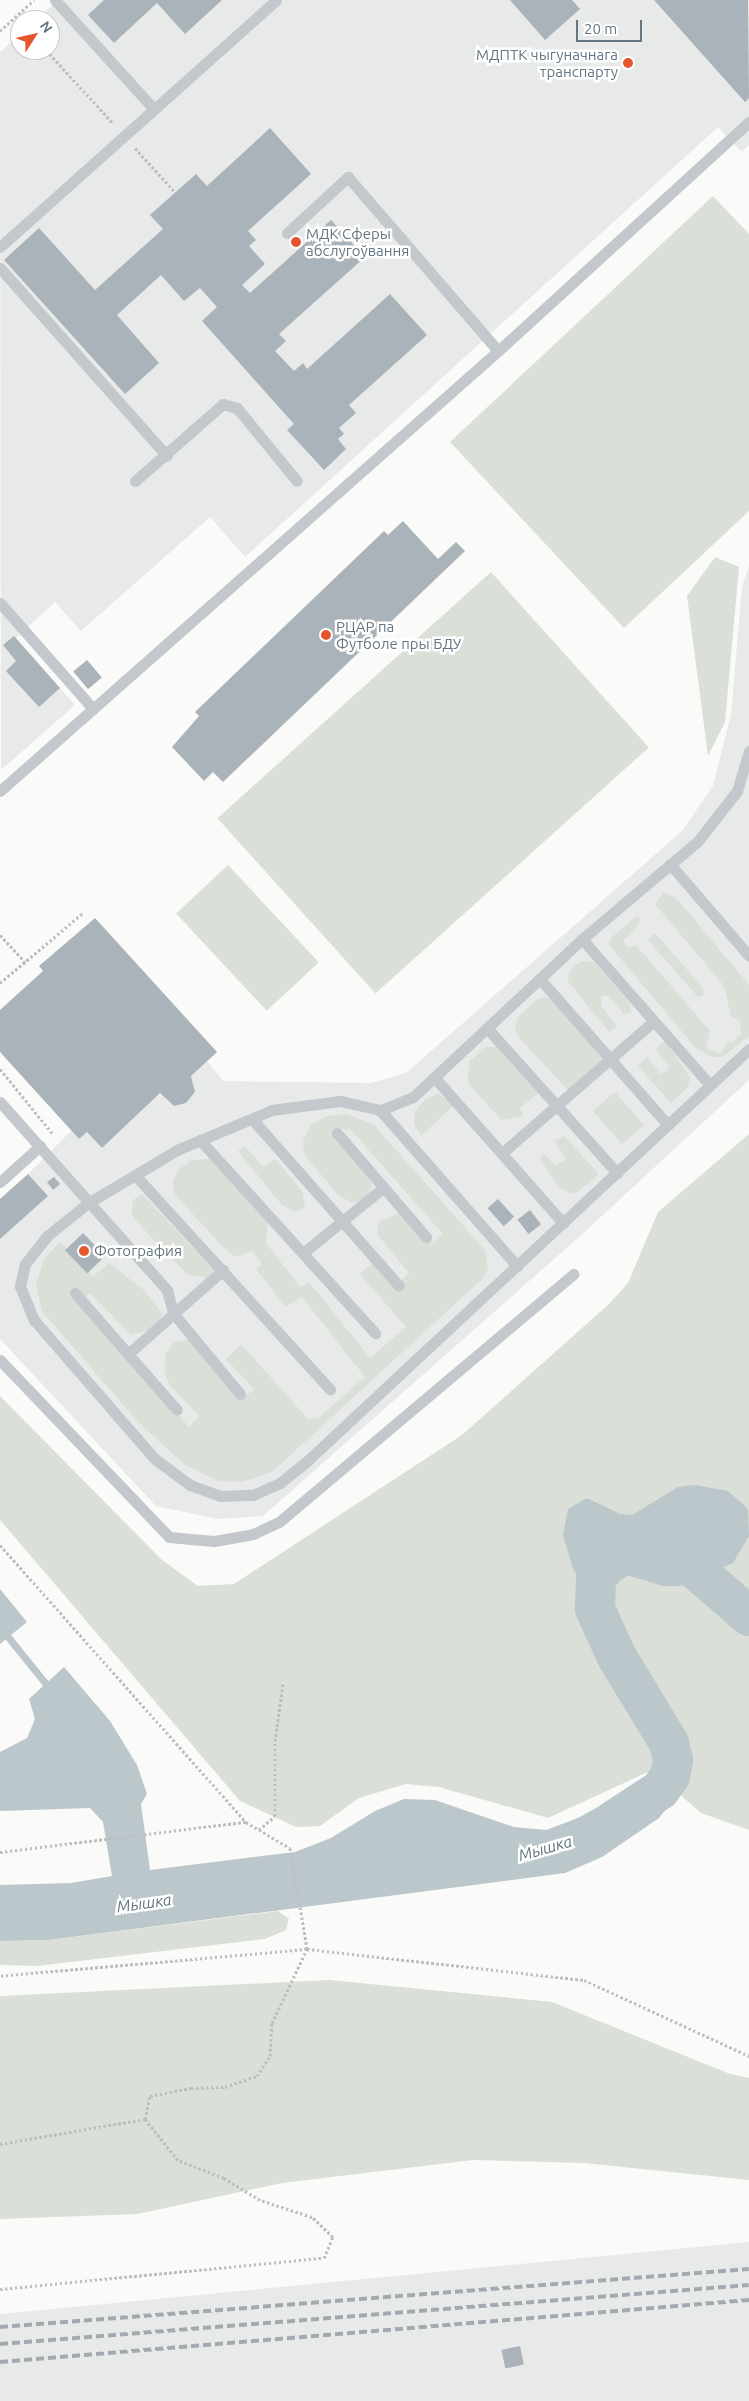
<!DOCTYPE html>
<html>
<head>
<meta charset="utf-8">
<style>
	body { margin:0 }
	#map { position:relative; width:749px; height:2401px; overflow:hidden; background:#fafaf8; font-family:Ubuntu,sans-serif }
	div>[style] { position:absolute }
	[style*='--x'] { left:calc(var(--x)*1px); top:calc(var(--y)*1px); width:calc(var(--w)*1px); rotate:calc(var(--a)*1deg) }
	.built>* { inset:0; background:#e8e9e9 }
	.green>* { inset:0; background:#dadfd7; transform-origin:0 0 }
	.water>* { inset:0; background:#bbc7cb }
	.stream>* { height:7px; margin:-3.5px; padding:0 3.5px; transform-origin:3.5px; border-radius:3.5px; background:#bbc7cb }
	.river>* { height:40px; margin:-20px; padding:0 20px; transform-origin:20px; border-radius:20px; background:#bbc7cb }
	.building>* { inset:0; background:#aab3b9; transform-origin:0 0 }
	.path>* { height:3px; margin-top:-1.5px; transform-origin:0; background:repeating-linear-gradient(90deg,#bbbfc2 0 2.5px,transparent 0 5px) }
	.service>* { height:11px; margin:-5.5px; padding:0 5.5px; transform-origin:5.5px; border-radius:5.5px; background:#c3c8cc }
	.rail>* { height:4px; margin-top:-2px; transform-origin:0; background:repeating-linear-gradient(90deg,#a2aab0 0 8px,transparent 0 12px) }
	.dots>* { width:14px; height:14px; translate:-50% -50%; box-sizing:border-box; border:2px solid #fff; border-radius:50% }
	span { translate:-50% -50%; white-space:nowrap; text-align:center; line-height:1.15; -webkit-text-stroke:5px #fff; paint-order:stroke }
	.poi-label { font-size:15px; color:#657683 }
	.right { translate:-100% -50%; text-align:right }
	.left { translate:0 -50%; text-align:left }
	.water-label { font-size:16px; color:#60757c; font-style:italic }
	.north { position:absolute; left:10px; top:10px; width:50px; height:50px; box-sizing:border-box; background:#fff; border:1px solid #c1c8cd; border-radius:50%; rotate:55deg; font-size:14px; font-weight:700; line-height:20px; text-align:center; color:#657683 }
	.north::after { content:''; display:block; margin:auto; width:18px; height:22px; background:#e4572e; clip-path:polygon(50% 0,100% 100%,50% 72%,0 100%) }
	.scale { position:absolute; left:576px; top:20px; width:66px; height:22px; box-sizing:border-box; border:2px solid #657683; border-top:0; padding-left:6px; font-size:15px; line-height:18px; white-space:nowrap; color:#657683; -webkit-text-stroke:4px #fff; paint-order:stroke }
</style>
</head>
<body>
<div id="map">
	<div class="built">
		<div style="clip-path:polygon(58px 0,749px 0,749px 145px,742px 152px,718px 127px,245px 557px,210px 517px,81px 631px,55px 602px,16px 638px,75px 705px,1px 770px,0 52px,20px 34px,20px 50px,50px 50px,50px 20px,36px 20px)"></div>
		<div style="clip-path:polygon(749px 566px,749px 1080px,579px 1237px,263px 1516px,218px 1519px,156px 1506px,0 1339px,0 1239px,47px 1195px,28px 1174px,71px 1131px,79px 1139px,87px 1132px,102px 1148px,160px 1093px,174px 1106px,186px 1103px,195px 1092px,191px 1076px,207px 1061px,223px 1081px,371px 1083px,406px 1073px,682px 831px,713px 786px,731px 715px,742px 587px)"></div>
		<div style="clip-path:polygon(749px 2242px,749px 2401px,0 2401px,0 2314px)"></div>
	</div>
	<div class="green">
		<div style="clip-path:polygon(713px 196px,749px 234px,749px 511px,624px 628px,450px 442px)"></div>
		<div style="clip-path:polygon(715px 557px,739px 567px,725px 722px,708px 756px,687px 596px)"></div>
		<div style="left:491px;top:572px;width:236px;height:368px;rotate:48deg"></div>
		<div style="left:228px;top:865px;width:133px;height:71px;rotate:47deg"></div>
		<div style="clip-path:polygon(664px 892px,678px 900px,749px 985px,749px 1036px,722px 1057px,712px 1057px,696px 1048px,609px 945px,610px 939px,635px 917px,640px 917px,639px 924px,623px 941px,629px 948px,636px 945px,710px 1031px,706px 1048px,720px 1054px,728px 1042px,733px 1042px,741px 1034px,740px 1020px,731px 1016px,724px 986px,655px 904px)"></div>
		<div style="clip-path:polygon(655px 933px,703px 988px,703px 996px,698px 997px,648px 940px)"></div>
		<div style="clip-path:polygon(582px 961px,594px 962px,630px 1003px,631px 1012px,624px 1014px,608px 995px,601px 997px,601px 1006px,617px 1026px,609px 1032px,567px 980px,571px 969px)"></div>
		<div style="clip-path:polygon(546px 997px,556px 1003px,602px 1059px,569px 1091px,520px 1039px,515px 1028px,517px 1018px,537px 999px)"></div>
		<div style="clip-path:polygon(665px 1041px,690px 1077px,688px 1087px,671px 1103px,638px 1066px,647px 1057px,660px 1074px,667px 1071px,669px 1066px,655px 1049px)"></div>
		<div style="clip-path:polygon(486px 1047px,497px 1047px,538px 1093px,520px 1108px,523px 1116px,501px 1120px,468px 1083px,469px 1062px)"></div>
		<div style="left:615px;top:1092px;width:44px;height:29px;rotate:49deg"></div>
		<div style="clip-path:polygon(438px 1094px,455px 1104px,421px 1136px,414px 1124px,415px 1113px,425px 1099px)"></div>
		<div style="clip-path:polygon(347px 1114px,374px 1125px,485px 1250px,488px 1269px,481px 1280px,272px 1472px,242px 1482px,218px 1481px,185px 1465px,139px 1423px,42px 1311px,36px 1285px,44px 1260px,60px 1241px,92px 1277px,109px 1263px,145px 1291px,163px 1315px,149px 1330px,131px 1335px,90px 1293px,80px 1303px,189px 1427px,199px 1416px,169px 1384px,164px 1371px,166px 1353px,174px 1342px,190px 1339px,233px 1388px,246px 1395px,255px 1390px,226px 1359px,241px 1344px,308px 1419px,318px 1418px,365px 1377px,302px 1297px,285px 1307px,256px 1269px,262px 1264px,252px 1251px,236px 1257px,225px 1249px,175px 1195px,173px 1181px,178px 1170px,192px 1160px,210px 1159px,268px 1220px,266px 1243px,300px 1287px,309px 1282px,370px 1358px,406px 1327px,360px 1274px,378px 1258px,399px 1283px,409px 1273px,377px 1234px,379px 1222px,399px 1213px,411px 1218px,433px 1244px,443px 1234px,351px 1130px,339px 1129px,371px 1177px,372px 1187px,365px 1199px,352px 1203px,338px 1195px,304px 1154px,303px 1141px,311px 1125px,327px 1116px)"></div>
		<div style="clip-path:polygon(749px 1134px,749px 1830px,701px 1813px,652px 1770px,548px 1818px,439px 1787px,406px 1784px,359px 1798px,320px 1826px,296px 1827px,240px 1801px,0 1520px,0 1396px,162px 1560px,198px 1586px,234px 1584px,462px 1435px,609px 1304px,628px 1283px,658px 1212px)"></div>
		<div style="clip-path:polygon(564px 1136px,599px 1174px,578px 1192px,569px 1193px,558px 1186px,540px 1159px,544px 1153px,555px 1166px,566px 1159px,554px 1141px)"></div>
		<div style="clip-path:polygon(245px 1146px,263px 1167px,275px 1159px,302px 1191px,305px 1207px,296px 1212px,282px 1205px,238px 1151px)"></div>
		<div style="clip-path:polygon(142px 1194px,215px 1271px,208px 1278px,188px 1275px,137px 1222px,132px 1214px,133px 1200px)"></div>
		<div style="clip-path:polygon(278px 1911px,289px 1919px,286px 1930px,265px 1939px,37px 1966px,0 1965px,0 1941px,49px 1940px)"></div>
		<div style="clip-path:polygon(329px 1980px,552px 2002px,730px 2074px,749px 2078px,749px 2180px,584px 2163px,473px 2160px,282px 2183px,137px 2214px,0 2219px,0 1996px)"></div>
	</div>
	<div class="water">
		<div style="clip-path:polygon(695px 1485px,728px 1491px,748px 1509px,749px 1536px,733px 1563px,679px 1586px,663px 1586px,627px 1575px,609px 1583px,600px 1594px,587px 1593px,573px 1569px,563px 1535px,568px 1509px,587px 1498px,620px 1514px,632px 1515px,678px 1487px)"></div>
		<div style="clip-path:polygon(0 1589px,27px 1622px,0 1644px)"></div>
		<div style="clip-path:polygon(64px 1667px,110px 1721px,137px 1765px,147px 1794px,141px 1804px,150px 1870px,295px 1852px,331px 1838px,375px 1811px,404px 1799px,435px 1800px,514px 1827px,546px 1830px,578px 1818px,644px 1781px,660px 1790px,666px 1809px,659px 1818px,602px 1857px,565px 1873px,49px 1940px,0 1941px,0 1885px,71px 1883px,112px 1876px,103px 1822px,90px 1808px,0 1811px,0 1752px,27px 1738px,35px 1719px,29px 1699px)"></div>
	</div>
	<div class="stream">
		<div style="--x:0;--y:1627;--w:80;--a:51.1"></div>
	</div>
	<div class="river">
		<div style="--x:614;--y:1820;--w:55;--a:-33.1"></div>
		<div style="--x:660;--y:1790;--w:17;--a:-54"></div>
		<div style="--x:670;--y:1776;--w:16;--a:-79"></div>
		<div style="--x:673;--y:1760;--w:17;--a:-103"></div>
		<div style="--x:669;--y:1743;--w:100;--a:-121.2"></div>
		<div style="--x:617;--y:1657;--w:53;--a:-114.6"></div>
		<div style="--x:595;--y:1609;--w:29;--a:-88"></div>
		<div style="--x:596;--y:1580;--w:15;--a:-58"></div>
		<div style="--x:604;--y:1567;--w:31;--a:-32"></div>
		<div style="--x:630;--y:1551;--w:34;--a:3"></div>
		<div style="--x:664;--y:1553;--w:36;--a:28"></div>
		<div style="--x:696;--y:1570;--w:70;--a:41"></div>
	</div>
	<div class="building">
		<div style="clip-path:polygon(104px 0,222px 0,185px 34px,157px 3px,114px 43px,88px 15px)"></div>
		<div style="clip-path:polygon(510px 0,572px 0,580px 9px,545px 40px)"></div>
		<div style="clip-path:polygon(654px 0,748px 0,749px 98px,745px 102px)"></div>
		<div style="clip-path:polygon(270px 128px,311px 174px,248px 231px,256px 240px,249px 246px,265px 264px,242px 285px,250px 293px,331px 220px,365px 257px,279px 334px,286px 341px,275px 351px,294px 371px,303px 363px,307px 369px,390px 294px,427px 335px,349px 405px,356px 413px,339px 428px,344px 434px,338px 439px,346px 449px,324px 470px,287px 430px,294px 424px,202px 321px,217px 307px,200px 288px,184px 301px,161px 275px,117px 315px,159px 363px,125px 394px,4px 260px,39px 228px,95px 290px,163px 229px,150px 215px,196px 174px,207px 186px)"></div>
		<div style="clip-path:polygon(403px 521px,438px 559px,456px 542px,465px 551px,223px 782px,213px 772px,204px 781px,172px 747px,199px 716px,195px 712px,384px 531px,388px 535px)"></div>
		<div style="clip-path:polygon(14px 636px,60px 688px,39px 707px,6px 671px,16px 661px,3px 645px)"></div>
		<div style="left:87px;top:660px;width:23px;height:18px;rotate:50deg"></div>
		<div style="clip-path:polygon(95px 918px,217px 1052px,191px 1076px,195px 1092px,186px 1103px,174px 1106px,160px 1093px,102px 1148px,87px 1132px,79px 1139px,0 1052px,0 1010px,43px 971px,39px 966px)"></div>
		<div style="clip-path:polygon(28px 1174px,48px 1196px,0 1239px,0 1199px)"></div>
		<div style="clip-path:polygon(54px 1177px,60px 1184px,53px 1190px,47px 1182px)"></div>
		<div style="left:498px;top:1199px;width:24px;height:14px;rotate:48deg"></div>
		<div style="left:530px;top:1210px;width:18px;height:16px;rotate:52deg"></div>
		<div style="left:83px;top:1233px;width:32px;height:25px;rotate:46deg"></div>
		<div style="left:520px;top:2346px;width:19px;height:19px;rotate:78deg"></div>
	</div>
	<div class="path">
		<div style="--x:0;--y:31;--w:46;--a:-42.4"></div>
		<div style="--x:46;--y:50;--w:99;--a:47.5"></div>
		<div style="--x:135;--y:148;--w:59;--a:47.7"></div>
		<div style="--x:0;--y:935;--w:37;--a:47"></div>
		<div style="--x:0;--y:983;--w:110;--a:-40.2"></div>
		<div style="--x:0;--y:1069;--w:84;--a:50.8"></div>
		<div style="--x:0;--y:1545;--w:370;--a:48.4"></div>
		<div style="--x:246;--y:1822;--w:51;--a:30.6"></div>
		<div style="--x:290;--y:1848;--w:102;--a:80.4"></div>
		<div style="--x:307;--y:1949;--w:308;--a:175"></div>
		<div style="--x:259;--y:1830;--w:21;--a:-41"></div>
		<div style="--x:275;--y:1816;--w:75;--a:-90"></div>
		<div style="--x:275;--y:1741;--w:58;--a:-82"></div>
		<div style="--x:0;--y:1852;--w:248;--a:-7"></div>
		<div style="--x:0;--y:2144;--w:147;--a:-9.8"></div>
		<div style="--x:0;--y:2289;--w:325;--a:-5.5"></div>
		<div style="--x:324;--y:2258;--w:23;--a:-67"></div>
		<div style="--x:333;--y:2237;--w:29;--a:-136"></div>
		<div style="--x:312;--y:2217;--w:55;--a:-161.9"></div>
		<div style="--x:260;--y:2200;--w:42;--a:-148.6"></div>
		<div style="--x:224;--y:2178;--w:49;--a:-158.6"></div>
		<div style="--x:178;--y:2160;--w:53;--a:-128.8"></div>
		<div style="--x:145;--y:2119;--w:24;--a:-78"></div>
		<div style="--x:150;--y:2096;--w:42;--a:-11"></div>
		<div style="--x:191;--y:2088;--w:34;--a:-2"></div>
		<div style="--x:225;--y:2087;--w:34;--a:-19"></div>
		<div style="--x:257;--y:2076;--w:24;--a:-57"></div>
		<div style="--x:270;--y:2056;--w:33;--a:-87"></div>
		<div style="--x:272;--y:2023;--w:82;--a:-64.7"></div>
		<div style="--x:307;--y:1949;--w:279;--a:6.4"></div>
		<div style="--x:584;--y:1980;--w:182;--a:24.7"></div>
	</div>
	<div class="service">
		<div style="--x:55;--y:0;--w:147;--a:47.8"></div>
		<div style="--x:287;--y:233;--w:83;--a:-42.6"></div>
		<div style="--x:348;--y:177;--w:230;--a:49.2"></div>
		<div style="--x:498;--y:351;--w:340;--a:-42.4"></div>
		<div style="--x:0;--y:247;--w:370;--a:-41.8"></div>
		<div style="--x:0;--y:268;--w:251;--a:48.4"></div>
		<div style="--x:135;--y:481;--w:117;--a:-41.2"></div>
		<div style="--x:223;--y:404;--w:15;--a:16"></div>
		<div style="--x:237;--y:408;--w:94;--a:50.6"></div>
		<div style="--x:0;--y:603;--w:141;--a:48.7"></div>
		<div style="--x:749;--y:751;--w:42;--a:106.7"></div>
		<div style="--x:737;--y:791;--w:63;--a:128"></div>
		<div style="--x:698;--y:841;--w:152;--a:139.8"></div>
		<div style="--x:582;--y:939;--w:231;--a:136.9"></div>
		<div style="--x:413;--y:1097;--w:35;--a:158"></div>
		<div style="--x:380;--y:1110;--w:41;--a:-167.3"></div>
		<div style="--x:340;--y:1101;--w:69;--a:172.5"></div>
		<div style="--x:272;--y:1110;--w:103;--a:157.2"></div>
		<div style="--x:177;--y:1150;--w:104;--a:149.2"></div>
		<div style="--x:88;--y:1203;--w:53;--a:141.2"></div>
		<div style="--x:47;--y:1236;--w:36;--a:128"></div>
		<div style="--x:25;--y:1264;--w:23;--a:103"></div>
		<div style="--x:20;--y:1286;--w:37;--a:68"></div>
		<div style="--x:34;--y:1320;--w:184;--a:49"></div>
		<div style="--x:155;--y:1459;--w:44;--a:36.6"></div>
		<div style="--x:190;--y:1485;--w:32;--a:20"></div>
		<div style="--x:220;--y:1496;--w:33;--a:-2"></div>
		<div style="--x:253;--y:1495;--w:30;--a:-24"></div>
		<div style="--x:280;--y:1483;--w:32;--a:-39"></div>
		<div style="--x:305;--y:1463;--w:607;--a:-43"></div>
		<div style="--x:0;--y:791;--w:665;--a:-41.46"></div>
		<div style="--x:670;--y:864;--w:121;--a:49.3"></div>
		<div style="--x:582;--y:939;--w:194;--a:48.8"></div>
		<div style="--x:540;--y:979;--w:194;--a:48.8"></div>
		<div style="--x:487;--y:1028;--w:195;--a:48.1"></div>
		<div style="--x:434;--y:1077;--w:195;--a:48.5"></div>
		<div style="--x:0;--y:1102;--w:251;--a:48.4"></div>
		<div style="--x:167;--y:1290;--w:24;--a:75"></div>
		<div style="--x:173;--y:1313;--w:105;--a:50.4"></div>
		<div style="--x:380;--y:1110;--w:208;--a:48.7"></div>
		<div style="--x:252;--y:1119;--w:222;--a:48.6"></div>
		<div style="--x:337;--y:1133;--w:137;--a:49.4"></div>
		<div style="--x:200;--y:1140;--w:261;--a:47.8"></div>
		<div style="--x:502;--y:1153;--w:201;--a:-41"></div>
		<div style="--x:135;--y:1175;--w:290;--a:47.7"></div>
		<div style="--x:0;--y:1182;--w:54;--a:-42"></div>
		<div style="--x:303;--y:1253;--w:104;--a:-39.2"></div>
		<div style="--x:75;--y:1293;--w:81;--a:49"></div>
		<div style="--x:128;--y:1354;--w:127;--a:-41.5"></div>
		<div style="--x:128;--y:1354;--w:74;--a:48.8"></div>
		<div style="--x:0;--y:1360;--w:245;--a:46.3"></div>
		<div style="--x:169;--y:1537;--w:45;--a:5.1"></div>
		<div style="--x:214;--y:1541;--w:40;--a:-10"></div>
		<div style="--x:253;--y:1534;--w:29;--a:-25"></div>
		<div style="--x:279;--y:1522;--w:385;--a:-40.1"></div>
	</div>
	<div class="rail">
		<div style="--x:0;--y:2327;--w:751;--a:-4.43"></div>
		<div style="--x:0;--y:2344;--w:751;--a:-4.5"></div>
		<div style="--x:0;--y:2362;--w:752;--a:-4.73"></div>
	</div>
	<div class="dots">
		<div style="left:628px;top:63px;background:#e4572e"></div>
		<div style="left:296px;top:242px;background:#e4572e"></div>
		<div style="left:326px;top:635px;background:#e4572e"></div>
		<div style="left:84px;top:1251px;background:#e4572e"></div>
	</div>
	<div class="poi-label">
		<span class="right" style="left:618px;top:63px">МДПТК чыгуначнага<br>транспарту</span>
		<span class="left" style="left:306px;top:242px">МДК Сферы<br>абслугоўвання</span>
		<span class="left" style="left:336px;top:635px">РЦАР па<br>Футболе пры БДУ</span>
		<span class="left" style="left:94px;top:1251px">Фотография</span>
	</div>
	<div class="water-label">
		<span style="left:545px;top:1848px;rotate:-16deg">Мышка</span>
		<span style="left:144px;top:1903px;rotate:-8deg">Мышка</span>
	</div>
	<div class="north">N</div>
	<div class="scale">20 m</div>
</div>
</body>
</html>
